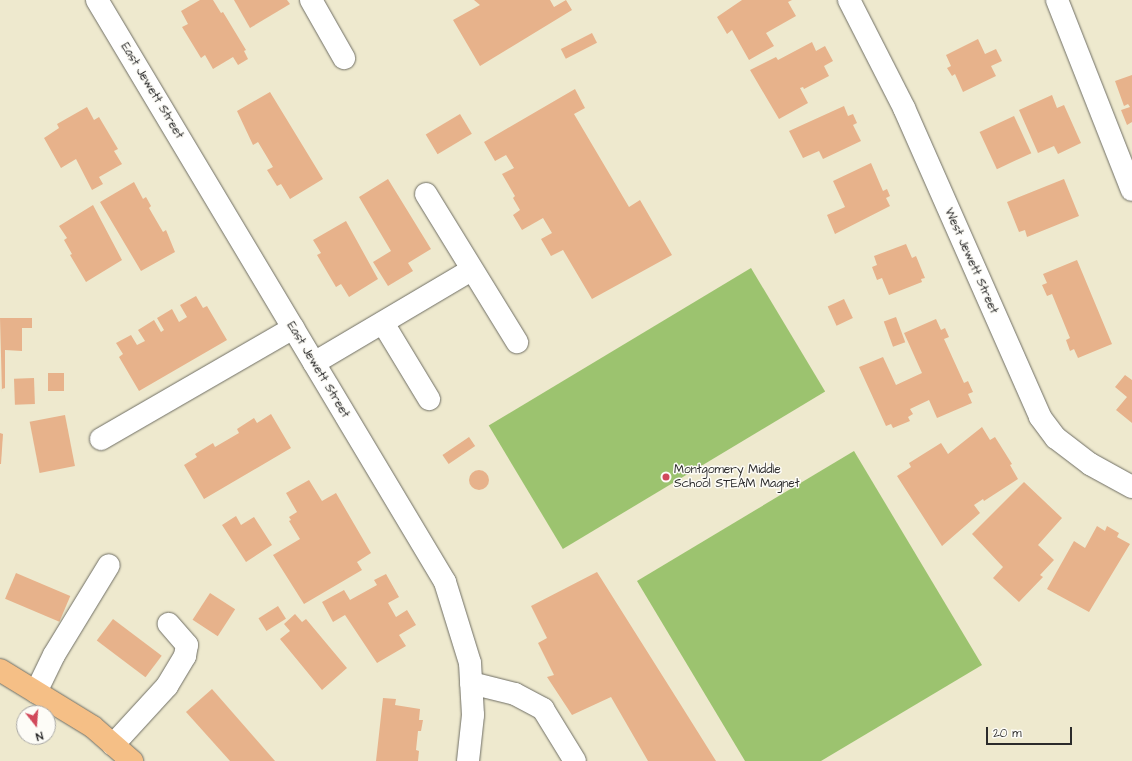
<!DOCTYPE html>
<html>
<head>
<meta charset="utf-8">
<style>
	body { margin:0 }
	#map { position:relative; width:1132px; height:761px; overflow:hidden; background:#eee9ce; font-family:"Architects Daughter",sans-serif }
	div>[style] { position:absolute }
	[style*='--x'] { left:calc(var(--x)*1px); top:calc(var(--y)*1px); width:calc(var(--w)*1px); rotate:calc(var(--a)*1deg) }
	.green>* { inset:0; background:#9cc36f; transform-origin:0 0 }
	.building>* { inset:0; background:#e7b28b; transform-origin:0 0 }
	.round { border-radius:50% }
	.roads { filter:drop-shadow(0 0 1px #6f6e64) drop-shadow(0 0 1px #6f6e64) }
	.minor>* { height:22px; margin:-11px; padding:0 11px; transform-origin:11px; border-radius:11px; background:#fff }
	.major>* { height:22px; margin:-11px; padding:0 11px; transform-origin:11px; border-radius:11px; background:#f5bf86 }
	.dots>* { width:11px; height:11px; translate:-50% -50%; box-sizing:border-box; border:2px solid #fdfcf7; border-radius:50% }
	span { translate:-50% -50%; white-space:nowrap; text-align:center; line-height:1.15; -webkit-text-stroke:3px #fdfcf7; paint-order:stroke }
	.street-label { font-size:12px; color:#2b2b2b }
	.poi-label { font-size:12px; color:#2b2b2b }
	.left { translate:0 -50%; text-align:left }
	.north { position:absolute; left:16px; top:705px; width:40px; height:40px; box-sizing:border-box; background:#fdfcf7; border:1px solid #a9a8a5; border-radius:50%; rotate:163deg; font-size:11px; font-weight:700; line-height:16px; text-align:center; color:#2b2b2b }
	.north::after { content:''; display:block; margin:auto; width:14px; height:18px; background:#d1495b; clip-path:polygon(50% 0,100% 100%,50% 72%,0 100%) }
	.scale { position:absolute; left:986px; top:727px; width:86px; height:18px; box-sizing:border-box; border:2px solid #2b2b2b; border-top:0; padding-left:5px; font-size:12px; line-height:14px; white-space:nowrap; color:#2b2b2b; -webkit-text-stroke:3px #fdfcf7; paint-order:stroke }
</style>
</head>
<body>
<div id="map">
	<div class="green">
		<div style="left:751px;top:268px;width:144px;height:306px;rotate:59deg"></div>
		<div style="clip-path:polygon(854px 451px,982px 665px,821px 761px,745px 761px,637px 581px)"></div>
	</div>
	<div class="building">
		<div style="clip-path:polygon(200px 0,213px 0,221px 13px,223px 12px,246px 50px,244px 51px,248px 59px,238px 65px,233px 57px,213px 69px,205px 55px,201px 58px,182px 27px,188px 24px,181px 11px)"></div>
		<div style="clip-path:polygon(234px 0,287px 0,290px 4px,250px 28px)"></div>
		<div style="clip-path:polygon(474px 0,550px 0,554px 7px,566px 0,572px 10px,480px 66px,453px 20px,480px 5px)"></div>
		<div style="clip-path:polygon(742px 0,792px 0,788px 2px,796px 16px,766px 33px,774px 46px,749px 60px,732px 30px,727px 34px,717px 17px)"></div>
		<div style="left:592px;top:33px;width:11px;height:35px;rotate:63deg"></div>
		<div style="clip-path:polygon(978px 39px,985px 54px,996px 49px,1002px 61px,991px 66px,996px 76px,963px 92px,955px 74px,952px 76px,947px 68px,951px 66px,946px 55px)"></div>
		<div style="clip-path:polygon(812px 42px,816px 51px,825px 46px,833px 61px,824px 66px,829px 76px,804px 89px,803px 87px,800px 88px,808px 103px,779px 119px,750px 70px,776px 57px,778px 60px)"></div>
		<div style="clip-path:polygon(1132px 75px,1132px 122px,1127px 125px,1121px 110px,1130px 107px,1128px 104px,1124px 106px,1115px 81px)"></div>
		<div style="clip-path:polygon(575px 89px,585px 108px,574px 114px,629px 207px,640px 200px,672px 255px,592px 299px,563px 250px,551px 256px,541px 239px,552px 233px,543px 218px,522px 230px,513px 215px,520px 210px,513px 198px,515px 196px,502px 174px,514px 168px,506px 155px,495px 161px,484px 142px)"></div>
		<div style="clip-path:polygon(270px 92px,323px 179px,290px 199px,281px 184px,277px 186px,267px 170px,273px 167px,258px 142px,253px 145px,237px 111px)"></div>
		<div style="clip-path:polygon(1052px 95px,1057px 108px,1064px 105px,1081px 143px,1058px 154px,1054px 146px,1038px 153px,1019px 110px)"></div>
		<div style="clip-path:polygon(844px 106px,848px 116px,853px 114px,857px 123px,853px 125px,861px 141px,823px 159px,819px 151px,803px 158px,789px 131px)"></div>
		<div style="clip-path:polygon(87px 107px,94px 120px,99px 117px,118px 149px,114px 151px,122px 164px,99px 177px,103px 184px,92px 190px,76px 159px,61px 168px,44px 138px,59px 128px,57px 124px)"></div>
		<div style="left:460px;top:114px;width:23px;height:40px;rotate:59deg"></div>
		<div style="left:1014px;top:116px;width:41px;height:38px;rotate:65deg"></div>
		<div style="clip-path:polygon(871px 163px,883px 191px,887px 189px,890px 196px,886px 198px,890px 206px,835px 234px,827px 215px,845px 207px,833px 181px)"></div>
		<div style="clip-path:polygon(388px 179px,431px 249px,408px 263px,413px 271px,388px 286px,373px 262px,391px 251px,359px 197px)"></div>
		<div style="clip-path:polygon(1064px 179px,1079px 216px,1027px 237px,1025px 230px,1019px 232px,1007px 202px)"></div>
		<div style="clip-path:polygon(134px 182px,143px 199px,146px 197px,151px 206px,149px 208px,163px 232px,166px 230px,175px 252px,141px 271px,100px 202px)"></div>
		<div style="clip-path:polygon(93px 205px,122px 260px,86px 282px,70px 255px,72px 254px,64px 240px,67px 238px,59px 226px)"></div>
		<div style="clip-path:polygon(346px 221px,378px 279px,349px 297px,341px 284px,336px 287px,317px 255px,321px 253px,313px 240px)"></div>
		<div style="clip-path:polygon(906px 244px,912px 258px,916px 256px,925px 278px,921px 279px,922px 282px,889px 295px,882px 278px,877px 280px,872px 267px,877px 265px,874px 256px)"></div>
		<div style="clip-path:polygon(1077px 260px,1112px 344px,1078px 358px,1074px 349px,1070px 351px,1066px 340px,1070px 338px,1052px 294px,1047px 296px,1042px 285px,1047px 283px,1043px 274px)"></div>
		<div style="clip-path:polygon(196px 296px,203px 308px,207px 306px,227px 340px,139px 391px,119px 357px,123px 354px,116px 343px,131px 335px,137px 345px,145px 341px,138px 330px,154px 320px,161px 332px,164px 330px,157px 318px,172px 309px,179px 322px,187px 317px,180px 305px)"></div>
		<div style="left:844px;top:299px;width:21px;height:18px;rotate:65deg"></div>
		<div style="left:896px;top:317px;width:27px;height:13px;rotate:70deg"></div>
		<div style="clip-path:polygon(0 318px,32px 318px,32px 328px,22px 328px,22px 351px,5px 350px,5px 388px,2px 389px,2px 393px)"></div>
		<div style="clip-path:polygon(936px 319px,941px 330px,945px 328px,949px 337px,944px 339px,964px 383px,968px 381px,973px 392px,968px 394px,972px 403px,937px 418px,929px 400px,910px 409px,913px 414px,908px 417px,910px 421px,893px 428px,891px 424px,886px 426px,859px 367px,883px 357px,896px 385px,922px 373px,904px 333px)"></div>
		<div style="left:48px;top:373px;width:16px;height:18px"></div>
		<div style="clip-path:polygon(1125px 375px,1132px 380px,1132px 423px,1116px 410px,1127px 397px,1115px 387px)"></div>
		<div style="left:34px;top:378px;width:26px;height:20px;rotate:88deg"></div>
		<div style="clip-path:polygon(271px 414px,291px 448px,204px 499px,184px 465px,197px 457px,195px 454px,213px 443px,215px 447px,239px 433px,237px 429px,254px 418px,257px 423px)"></div>
		<div style="left:65px;top:415px;width:52px;height:36px;rotate:79deg"></div>
		<div style="clip-path:polygon(982px 427px,990px 440px,995px 437px,1012px 464px,1010px 465px,1018px 479px,984px 501px,983px 499px,974px 505px,980px 513px,942px 546px,897px 476px,911px 467px,909px 463px,941px 443px,948px 454px)"></div>
		<div style="clip-path:polygon(0 433px,3px 434px,1px 464px,0 464px)"></div>
		<div style="left:469px;top:437px;width:11px;height:32px;rotate:56deg"></div>
		<div class="round" style="left:469px;top:470px;width:20px;height:20px"></div>
		<div style="clip-path:polygon(309px 480px,322px 501px,336px 493px,371px 553px,357px 562px,362px 570px,304px 604px,273px 555px,300px 539px,289px 521px,291px 520px,289px 517px,297px 512px,286px 493px)"></div>
		<div style="clip-path:polygon(1024px 482px,1062px 518px,1038px 545px,1054px 560px,1040px 575px,1043px 577px,1019px 602px,993px 578px,1003px 567px,972px 534px)"></div>
		<div style="clip-path:polygon(236px 516px,241px 525px,254px 517px,272px 545px,246px 562px,222px 525px)"></div>
		<div style="clip-path:polygon(1097px 526px,1105px 531px,1107px 526px,1119px 533px,1117px 537px,1130px 544px,1089px 612px,1047px 589px,1074px 541px,1085px 548px)"></div>
		<div style="clip-path:polygon(597px 572px,679px 702px,716px 761px,648px 761px,611px 697px,572px 715px,547px 677px,554px 675px,538px 643px,547px 638px,531px 606px)"></div>
		<div style="left:16px;top:573px;width:59px;height:28px;rotate:23deg"></div>
		<div style="clip-path:polygon(386px 574px,399px 597px,388px 603px,396px 617px,407px 610px,416px 625px,399px 635px,406px 646px,377px 663px,345px 615px,333px 622px,322px 602px,344px 590px,350px 600px,377px 585px,374px 580px)"></div>
		<div style="left:210px;top:593px;width:30px;height:32px;rotate:33deg"></div>
		<div style="left:278px;top:606px;width:15px;height:23px;rotate:58deg"></div>
		<div style="clip-path:polygon(295px 614px,302px 622px,306px 619px,347px 668px,322px 690px,280px 639px,290px 631px,284px 624px)"></div>
		<div style="left:113px;top:619px;width:61px;height:27px;rotate:37deg"></div>
		<div style="clip-path:polygon(212px 689px,275px 761px,230px 761px,186px 712px)"></div>
		<div style="clip-path:polygon(383px 698px,396px 699px,395px 705px,420px 709px,419px 720px,423px 720px,421px 731px,418px 731px,416px 750px,419px 751px,418px 761px,376px 761px)"></div>
	</div>
	<div class="roads">
		<div class="minor">
			<div style="--x:97;--y:0;--w:678;--a:59.12"></div>
			<div style="--x:445;--y:582;--w:85;--a:72.8"></div>
			<div style="--x:470;--y:663;--w:52;--a:86.7"></div>
			<div style="--x:473;--y:715;--w:46;--a:96.2"></div>
			<div style="--x:311;--y:0;--w:67;--a:60.4"></div>
			<div style="--x:849;--y:0;--w:121;--a:63"></div>
			<div style="--x:904;--y:108;--w:338;--a:66.2"></div>
			<div style="--x:1040;--y:417;--w:26;--a:53"></div>
			<div style="--x:1056;--y:438;--w:43;--a:37.4"></div>
			<div style="--x:1090;--y:464;--w:48;--a:28.7"></div>
			<div style="--x:1057;--y:0;--w:204;--a:68.5"></div>
			<div style="--x:426;--y:194;--w:174;--a:58.4"></div>
			<div style="--x:383;--y:323;--w:89;--a:58.8"></div>
			<div style="--x:314;--y:363;--w:182;--a:-30.6"></div>
			<div style="--x:101;--y:439;--w:222;--a:-30"></div>
			<div style="--x:471;--y:683;--w:45;--a:14"></div>
			<div style="--x:515;--y:694;--w:32;--a:28"></div>
			<div style="--x:543;--y:709;--w:61;--a:58.4"></div>
			<div style="--x:36;--y:692;--w:41;--a:-64.1"></div>
			<div style="--x:54;--y:655;--w:105;--a:-58.6"></div>
			<div style="--x:113;--y:745;--w:80;--a:-47.5"></div>
			<div style="--x:167;--y:686;--w:35;--a:-59"></div>
			<div style="--x:185;--y:656;--w:11;--a:-80"></div>
			<div style="--x:187;--y:645;--w:28;--a:-131"></div>
		</div>
		<div class="major">
			<div style="--x:0;--y:670;--w:109;--a:31.5"></div>
			<div style="--x:93;--y:727;--w:52;--a:41.1"></div>
		</div>
	</div>
	<div class="dots">
		<div style="left:666px;top:477px;background:#d1495b"></div>
	</div>
	<div class="street-label">
		<span style="left:152px;top:91px;rotate:59deg">East Jewett Street</span>
		<span style="left:971px;top:261px;rotate:66deg">West Jewett Street</span>
		<span style="left:318px;top:370px;rotate:59deg">East Jewett Street</span>
	</div>
	<div class="poi-label">
		<span class="left" style="left:674px;top:477px">Montgomery Middle<br>School STEAM Magnet</span>
	</div>
	<div class="north">N</div>
	<div class="scale">20 m</div>
</div>
</body>
</html>
